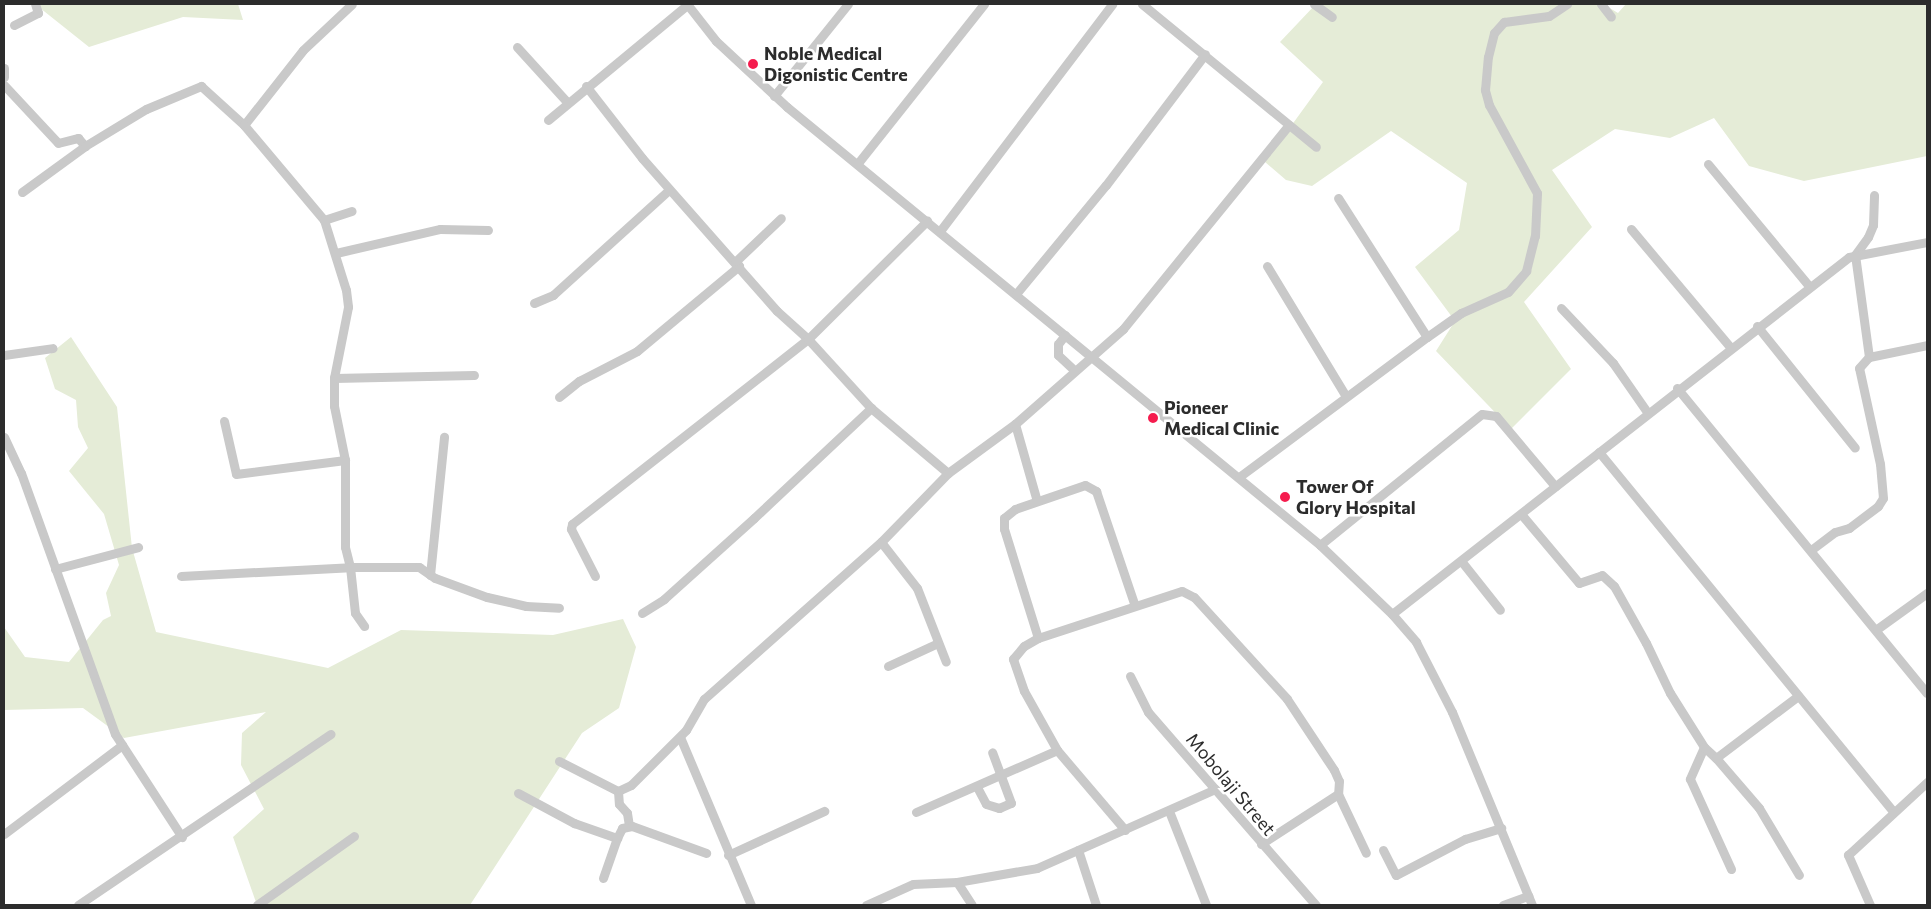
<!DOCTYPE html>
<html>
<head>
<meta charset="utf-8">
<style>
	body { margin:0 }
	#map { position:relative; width:1931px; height:909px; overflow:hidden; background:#fff; font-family:Commissioner,sans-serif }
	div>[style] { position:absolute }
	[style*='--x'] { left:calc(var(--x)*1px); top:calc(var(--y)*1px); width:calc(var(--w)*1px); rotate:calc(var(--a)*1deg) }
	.green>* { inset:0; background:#e5ecd7 }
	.minor>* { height:9px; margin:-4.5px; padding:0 4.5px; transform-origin:4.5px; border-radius:4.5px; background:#c9c9c9 }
	.dots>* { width:14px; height:14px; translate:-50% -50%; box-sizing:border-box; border:2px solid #fff; border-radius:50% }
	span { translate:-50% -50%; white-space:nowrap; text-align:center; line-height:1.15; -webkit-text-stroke:5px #fff; paint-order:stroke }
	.poi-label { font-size:18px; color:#2c2c2c; font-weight:700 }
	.left { translate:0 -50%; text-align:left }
	.street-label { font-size:18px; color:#2c2c2c }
	.frame { position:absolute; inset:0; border:5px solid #2c2c2c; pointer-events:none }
</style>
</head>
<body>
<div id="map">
	<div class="green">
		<div style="clip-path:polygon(35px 4px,238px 4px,243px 20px,183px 17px,89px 47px)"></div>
		<div style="clip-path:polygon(1316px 4px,1603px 4px,1618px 13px,1626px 4px,1927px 4px,1927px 156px,1804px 181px,1749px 166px,1714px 118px,1670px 138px,1615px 129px,1552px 170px,1592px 227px,1524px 302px,1571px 369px,1511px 429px,1436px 351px,1455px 321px,1415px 267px,1459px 230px,1467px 183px,1391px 131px,1312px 186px,1286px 180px,1265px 162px,1323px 82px,1280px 42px)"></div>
		<div style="clip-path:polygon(71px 337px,117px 407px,132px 548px,156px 632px,328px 668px,401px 630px,553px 635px,623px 619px,636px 647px,619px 708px,582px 733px,470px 905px,257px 905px,233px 837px,264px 809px,241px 765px,242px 733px,266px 712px,124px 738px,83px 708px,4px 710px,4px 627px,25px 657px,69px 662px,103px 620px,111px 616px,106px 593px,119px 565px,104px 514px,69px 471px,88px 448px,78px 427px,76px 400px,55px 389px,45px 358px)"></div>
	</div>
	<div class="minor">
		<div style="--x:687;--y:4;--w:47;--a:51.9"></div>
		<div style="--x:716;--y:41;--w:97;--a:42.9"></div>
		<div style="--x:787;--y:107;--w:690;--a:39.41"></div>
		<div style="--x:1320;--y:545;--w:100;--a:43.8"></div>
		<div style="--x:1392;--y:614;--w:37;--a:49"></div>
		<div style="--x:1416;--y:642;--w:79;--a:62.8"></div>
		<div style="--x:1452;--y:712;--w:209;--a:67.5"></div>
		<div style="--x:1142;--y:4;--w:225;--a:39.4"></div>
		<div style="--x:1314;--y:4;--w:22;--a:36"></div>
		<div style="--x:1601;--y:4;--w:16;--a:52"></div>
		<div style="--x:14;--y:25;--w:27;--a:-27"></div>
		<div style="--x:38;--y:13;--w:9;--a:-108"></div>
		<div style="--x:517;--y:47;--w:74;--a:47.7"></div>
		<div style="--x:4;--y:68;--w:9;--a:90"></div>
		<div style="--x:4;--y:85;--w:79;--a:47"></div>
		<div style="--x:58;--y:143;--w:21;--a:-14"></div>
		<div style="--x:78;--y:138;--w:11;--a:49"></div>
		<div style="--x:586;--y:86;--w:91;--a:52.1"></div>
		<div style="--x:642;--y:158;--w:204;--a:48.6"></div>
		<div style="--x:777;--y:311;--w:42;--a:42.1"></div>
		<div style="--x:808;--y:339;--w:93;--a:47.6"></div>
		<div style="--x:871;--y:408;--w:101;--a:40.2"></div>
		<div style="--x:774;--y:96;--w:118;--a:-51.2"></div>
		<div style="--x:548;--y:120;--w:180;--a:-39.6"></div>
		<div style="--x:244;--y:125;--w:95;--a:-51.8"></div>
		<div style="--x:303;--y:50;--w:67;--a:-43.2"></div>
		<div style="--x:858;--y:163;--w:203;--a:-51.6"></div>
		<div style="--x:1708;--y:164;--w:158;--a:50.4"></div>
		<div style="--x:22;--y:192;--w:78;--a:-36.1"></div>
		<div style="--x:85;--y:146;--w:71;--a:-31.2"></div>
		<div style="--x:146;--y:109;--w:60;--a:-22.7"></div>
		<div style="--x:201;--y:86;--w:58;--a:42.2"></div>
		<div style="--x:244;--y:125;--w:124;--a:49.9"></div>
		<div style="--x:324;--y:220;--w:73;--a:72.6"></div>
		<div style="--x:346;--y:290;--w:17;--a:83"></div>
		<div style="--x:348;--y:307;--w:72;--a:101.2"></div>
		<div style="--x:334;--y:378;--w:28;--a:90"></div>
		<div style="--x:334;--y:406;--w:55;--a:78.5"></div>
		<div style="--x:345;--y:460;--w:87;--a:90"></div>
		<div style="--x:345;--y:547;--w:21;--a:76"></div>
		<div style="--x:350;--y:567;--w:46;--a:83.8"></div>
		<div style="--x:355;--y:613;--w:16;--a:55"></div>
		<div style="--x:324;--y:220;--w:29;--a:-18"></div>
		<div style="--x:1631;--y:229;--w:154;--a:50"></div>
		<div style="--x:940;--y:231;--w:285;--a:-52.8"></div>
		<div style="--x:336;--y:253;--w:107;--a:-13"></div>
		<div style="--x:440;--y:229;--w:48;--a:1.2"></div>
		<div style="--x:1267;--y:266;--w:151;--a:58.8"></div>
		<div style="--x:1016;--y:294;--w:141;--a:-50.5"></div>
		<div style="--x:1106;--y:185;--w:164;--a:-52.9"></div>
		<div style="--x:534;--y:303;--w:21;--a:-23"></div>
		<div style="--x:553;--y:295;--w:156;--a:-42.2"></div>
		<div style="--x:1561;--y:308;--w:76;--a:46.6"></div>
		<div style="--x:1613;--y:363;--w:60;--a:55.2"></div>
		<div style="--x:1757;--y:326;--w:156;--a:51.2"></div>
		<div style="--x:1065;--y:335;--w:11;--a:128"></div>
		<div style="--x:1058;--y:344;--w:11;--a:90"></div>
		<div style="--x:1058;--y:355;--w:23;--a:43"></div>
		<div style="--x:1427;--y:337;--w:42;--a:-35.2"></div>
		<div style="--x:1461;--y:313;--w:51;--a:-24.1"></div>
		<div style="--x:1508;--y:292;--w:28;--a:-49"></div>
		<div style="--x:1526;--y:271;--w:36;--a:-76"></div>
		<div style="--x:1535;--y:236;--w:43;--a:-87.3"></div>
		<div style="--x:1537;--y:193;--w:100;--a:-118.6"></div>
		<div style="--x:1489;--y:105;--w:16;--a:-105"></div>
		<div style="--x:1485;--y:90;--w:33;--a:-85"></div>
		<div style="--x:1488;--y:57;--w:25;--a:-76"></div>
		<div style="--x:1494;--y:33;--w:15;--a:-48"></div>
		<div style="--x:1504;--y:22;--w:45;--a:-7.6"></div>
		<div style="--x:1549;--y:16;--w:22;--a:-34"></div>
		<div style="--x:4;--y:355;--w:49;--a:-8.1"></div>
		<div style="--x:1869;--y:357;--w:59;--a:-11.7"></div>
		<div style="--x:334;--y:378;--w:140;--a:-1.2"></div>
		<div style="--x:1677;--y:388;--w:394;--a:50.7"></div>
		<div style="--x:559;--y:397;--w:26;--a:-39"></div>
		<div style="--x:579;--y:381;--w:65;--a:-27.3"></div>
		<div style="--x:637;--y:351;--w:133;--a:-39.8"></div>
		<div style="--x:739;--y:266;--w:6;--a:-121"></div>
		<div style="--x:736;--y:261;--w:62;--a:-43.7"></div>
		<div style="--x:224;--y:421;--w:54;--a:77.2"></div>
		<div style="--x:236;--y:474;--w:110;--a:-7.3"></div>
		<div style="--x:1015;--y:424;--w:80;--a:74.1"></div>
		<div style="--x:4;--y:437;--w:40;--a:65"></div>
		<div style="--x:21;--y:473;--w:277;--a:70.2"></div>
		<div style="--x:115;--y:734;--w:123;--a:57"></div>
		<div style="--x:1599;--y:452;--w:464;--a:50.7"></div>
		<div style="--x:1239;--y:477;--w:234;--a:-36.7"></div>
		<div style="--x:1427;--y:337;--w:165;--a:-122.6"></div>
		<div style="--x:1521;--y:514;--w:90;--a:50"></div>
		<div style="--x:1579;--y:583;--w:24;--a:-19"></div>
		<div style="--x:1602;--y:575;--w:16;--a:43"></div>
		<div style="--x:1614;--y:586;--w:65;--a:60.7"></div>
		<div style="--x:1646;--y:643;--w:55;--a:64.4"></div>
		<div style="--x:1670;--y:693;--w:64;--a:57.8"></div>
		<div style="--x:1704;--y:747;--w:35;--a:114"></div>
		<div style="--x:1690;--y:779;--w:99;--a:65.5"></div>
		<div style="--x:881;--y:542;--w:58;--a:52"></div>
		<div style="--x:917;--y:588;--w:79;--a:68.6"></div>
		<div style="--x:1320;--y:545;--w:208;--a:-39"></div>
		<div style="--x:1482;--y:414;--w:14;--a:8"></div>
		<div style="--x:1496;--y:416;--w:92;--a:49.9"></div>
		<div style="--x:1811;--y:550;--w:30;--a:-37"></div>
		<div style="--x:1835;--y:532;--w:15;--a:-16"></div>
		<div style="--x:1849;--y:528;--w:36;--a:-37"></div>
		<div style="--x:1878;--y:506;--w:9;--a:-58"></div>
		<div style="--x:1883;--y:498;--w:34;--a:-95"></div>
		<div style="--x:1880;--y:464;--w:98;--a:-102.3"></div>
		<div style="--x:1859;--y:368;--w:15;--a:-48"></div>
		<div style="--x:1869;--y:357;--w:103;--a:-97.8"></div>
		<div style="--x:1855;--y:255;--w:22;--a:-54"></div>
		<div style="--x:1868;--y:237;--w:13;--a:-67"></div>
		<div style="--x:1873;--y:225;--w:30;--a:-88"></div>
		<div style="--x:1462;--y:562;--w:61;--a:51.6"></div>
		<div style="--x:55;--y:569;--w:86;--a:-14.8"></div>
		<div style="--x:430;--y:575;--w:139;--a:-84.2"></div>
		<div style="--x:181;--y:576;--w:169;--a:-3"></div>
		<div style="--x:350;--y:567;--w:69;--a:0"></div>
		<div style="--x:419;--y:567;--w:19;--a:35"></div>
		<div style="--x:435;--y:578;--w:55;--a:20.1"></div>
		<div style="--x:487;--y:597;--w:40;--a:13"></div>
		<div style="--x:526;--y:606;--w:33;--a:3"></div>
		<div style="--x:595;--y:576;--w:53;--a:-117.1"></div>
		<div style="--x:571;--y:529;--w:5;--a:-79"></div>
		<div style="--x:572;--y:524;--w:300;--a:-38.1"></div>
		<div style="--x:808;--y:339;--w:168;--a:-44.8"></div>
		<div style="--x:642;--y:613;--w:26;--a:-32"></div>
		<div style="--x:664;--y:599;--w:121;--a:-42"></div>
		<div style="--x:754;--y:518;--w:161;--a:-43.2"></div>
		<div style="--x:1392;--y:614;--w:580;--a:-38"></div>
		<div style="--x:1849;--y:257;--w:79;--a:-10.9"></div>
		<div style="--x:1877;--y:629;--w:62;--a:-35.8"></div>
		<div style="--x:1038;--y:638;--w:114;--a:-107.3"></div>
		<div style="--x:1004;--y:529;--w:11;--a:-90"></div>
		<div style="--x:1004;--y:518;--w:14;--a:-39"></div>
		<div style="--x:1015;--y:509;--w:74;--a:-18.9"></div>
		<div style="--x:1085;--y:485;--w:13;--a:29"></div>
		<div style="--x:1096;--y:491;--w:121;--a:71.3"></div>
		<div style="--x:888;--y:666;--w:55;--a:-24.7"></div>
		<div style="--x:1130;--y:676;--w:40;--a:63.4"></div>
		<div style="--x:1148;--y:712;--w:256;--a:49"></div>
		<div style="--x:680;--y:737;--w:182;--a:67.1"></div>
		<div style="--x:1704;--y:747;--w:16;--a:43"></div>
		<div style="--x:1716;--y:758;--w:103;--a:-37.1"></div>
		<div style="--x:1716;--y:758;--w:66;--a:49.3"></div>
		<div style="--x:1759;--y:808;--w:78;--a:59.2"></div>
		<div style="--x:559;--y:761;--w:66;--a:27"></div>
		<div style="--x:618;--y:791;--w:14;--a:-25"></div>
		<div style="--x:631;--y:785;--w:78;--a:-45"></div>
		<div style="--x:686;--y:730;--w:36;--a:-60"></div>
		<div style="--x:704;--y:699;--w:237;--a:-41.6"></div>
		<div style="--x:881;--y:542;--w:96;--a:-45.8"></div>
		<div style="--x:948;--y:473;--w:83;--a:-36.2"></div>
		<div style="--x:1015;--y:424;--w:144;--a:-41.3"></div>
		<div style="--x:1123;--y:329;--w:263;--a:-50.9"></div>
		<div style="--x:977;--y:787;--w:19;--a:62"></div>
		<div style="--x:986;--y:804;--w:14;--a:17"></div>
		<div style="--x:999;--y:808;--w:13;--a:-23"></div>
		<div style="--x:1011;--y:803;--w:54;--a:-110.4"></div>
		<div style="--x:618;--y:791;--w:13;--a:86"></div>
		<div style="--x:619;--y:804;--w:12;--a:48"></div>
		<div style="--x:627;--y:813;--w:13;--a:81"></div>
		<div style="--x:518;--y:793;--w:64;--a:28.2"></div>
		<div style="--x:574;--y:823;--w:46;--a:19.2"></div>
		<div style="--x:617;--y:838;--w:11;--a:-63"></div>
		<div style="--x:622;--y:828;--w:10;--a:-11"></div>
		<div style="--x:632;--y:826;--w:79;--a:20"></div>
		<div style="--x:1169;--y:811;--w:101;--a:68.5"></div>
		<div style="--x:916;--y:812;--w:154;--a:-23.7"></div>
		<div style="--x:1125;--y:830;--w:105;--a:-130.4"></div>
		<div style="--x:1057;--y:750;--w:68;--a:-119.2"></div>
		<div style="--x:1024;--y:691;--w:34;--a:-109"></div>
		<div style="--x:1013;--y:659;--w:17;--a:-50"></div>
		<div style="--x:1024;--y:646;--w:16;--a:-30"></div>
		<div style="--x:1038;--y:638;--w:151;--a:-18.1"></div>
		<div style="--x:1182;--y:591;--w:13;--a:27"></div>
		<div style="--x:1194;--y:597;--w:138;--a:47.6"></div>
		<div style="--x:1287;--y:699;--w:85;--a:56.5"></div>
		<div style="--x:1334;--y:770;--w:12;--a:66"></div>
		<div style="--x:1339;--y:781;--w:13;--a:94"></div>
		<div style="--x:1338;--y:794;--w:65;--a:64.6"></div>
		<div style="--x:4;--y:834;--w:148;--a:-37"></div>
		<div style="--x:1261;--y:844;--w:92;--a:-33"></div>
		<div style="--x:1078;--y:850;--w:58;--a:71.9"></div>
		<div style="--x:1383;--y:850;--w:28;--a:63"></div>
		<div style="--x:1396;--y:875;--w:78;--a:-27.6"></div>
		<div style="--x:1465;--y:839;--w:38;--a:-17"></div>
		<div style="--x:728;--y:855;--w:106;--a:-24.6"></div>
		<div style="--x:603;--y:878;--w:42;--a:-70.7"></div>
		<div style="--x:957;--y:882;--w:27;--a:57"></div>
		<div style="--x:78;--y:905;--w:305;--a:-34.1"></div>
		<div style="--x:257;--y:905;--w:119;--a:-35.4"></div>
		<div style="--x:866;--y:905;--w:51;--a:-24.1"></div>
		<div style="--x:913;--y:884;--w:44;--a:-2.6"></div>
		<div style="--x:957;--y:882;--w:81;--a:-9.9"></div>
		<div style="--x:1037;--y:868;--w:195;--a:-23.9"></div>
		<div style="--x:1503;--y:905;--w:27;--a:-20"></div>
		<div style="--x:1870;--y:905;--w:55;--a:-113.7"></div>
		<div style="--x:1848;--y:855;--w:108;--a:-42.7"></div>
	</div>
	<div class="dots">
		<div style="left:753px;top:64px;background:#f51c4e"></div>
		<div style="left:1153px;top:418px;background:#f51c4e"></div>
		<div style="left:1285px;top:497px;background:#f51c4e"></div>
	</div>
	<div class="poi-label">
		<span class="left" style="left:764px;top:64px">Noble Medical<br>Digonistic Centre</span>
		<span class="left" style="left:1164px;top:418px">Pioneer<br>Medical Clinic</span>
		<span class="left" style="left:1296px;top:497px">Tower Of<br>Glory Hospital</span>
	</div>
	<div class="street-label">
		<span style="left:1231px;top:784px;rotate:50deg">Mobolaji Street</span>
	</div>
	<div class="frame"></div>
</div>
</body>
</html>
